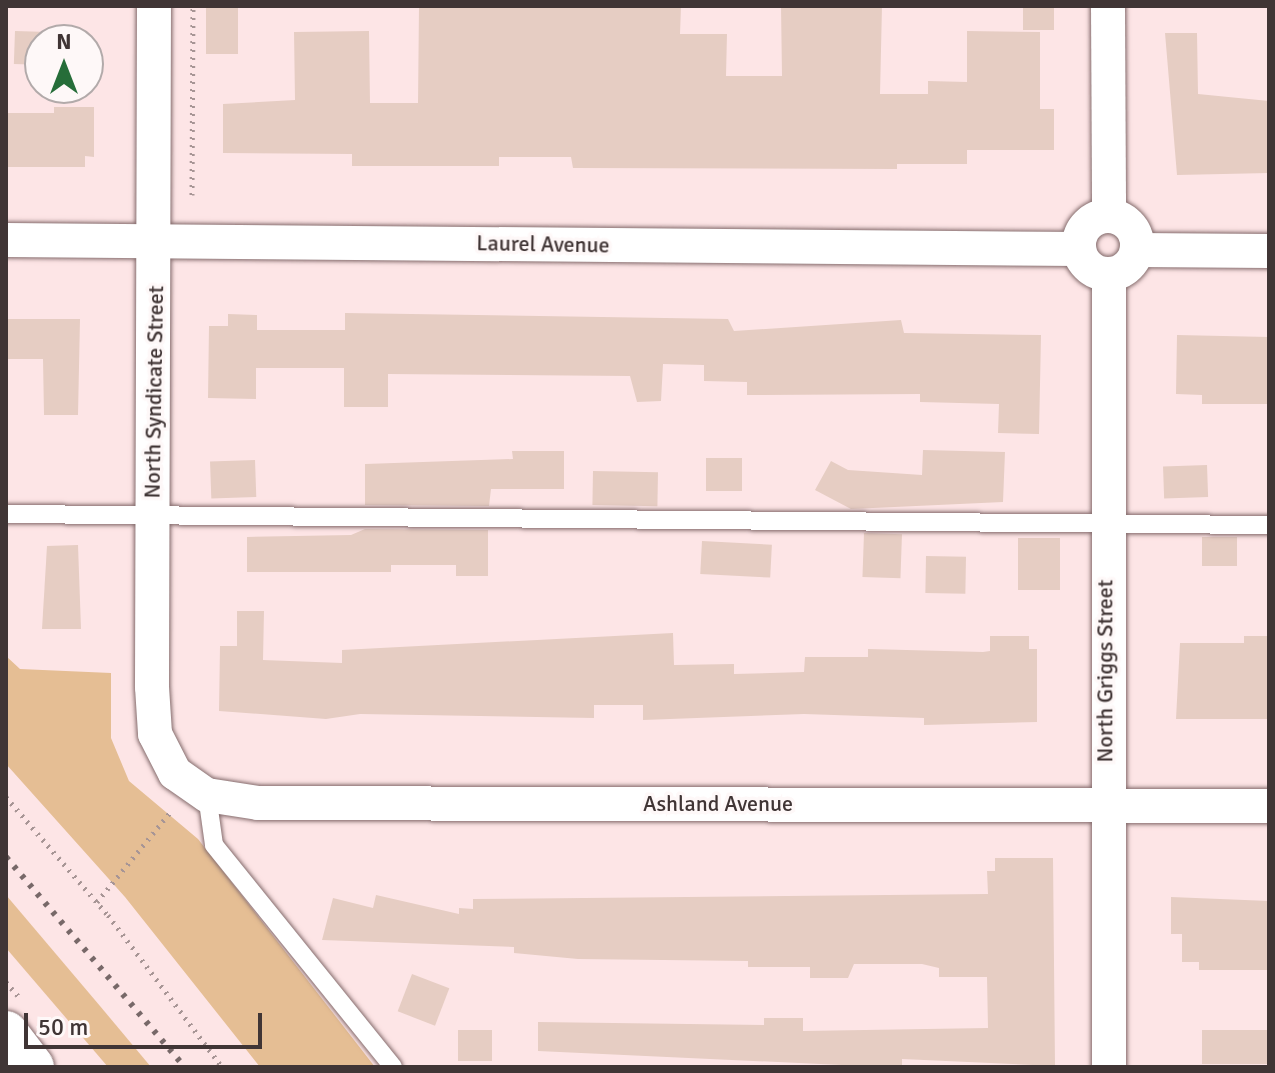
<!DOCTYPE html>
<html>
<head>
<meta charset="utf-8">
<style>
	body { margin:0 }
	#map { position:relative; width:1275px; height:1073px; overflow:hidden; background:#fde5e6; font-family:Signika,sans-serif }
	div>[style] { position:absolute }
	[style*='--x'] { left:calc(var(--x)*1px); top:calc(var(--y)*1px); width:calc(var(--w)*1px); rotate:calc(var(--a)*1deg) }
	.green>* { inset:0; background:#e5be94 }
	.building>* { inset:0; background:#e6cdc3; transform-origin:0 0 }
	.path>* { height:5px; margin-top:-2.5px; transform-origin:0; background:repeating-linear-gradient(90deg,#a79595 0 2px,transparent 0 8px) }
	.roads { filter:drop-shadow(0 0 2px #856c6d) drop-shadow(0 0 2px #856c6d) }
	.lane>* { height:18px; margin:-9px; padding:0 9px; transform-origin:9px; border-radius:9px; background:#fff }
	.street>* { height:34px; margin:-17px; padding:0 17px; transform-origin:17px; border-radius:17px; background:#fff }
	.street>.ring { margin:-17px; padding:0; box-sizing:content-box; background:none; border:34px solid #fff; border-radius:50% }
	.secondary>* { height:44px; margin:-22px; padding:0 22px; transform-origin:22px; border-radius:22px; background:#fff }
	.rail>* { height:6px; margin-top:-3px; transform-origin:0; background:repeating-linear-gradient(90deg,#776868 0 4px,transparent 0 12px) }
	span { translate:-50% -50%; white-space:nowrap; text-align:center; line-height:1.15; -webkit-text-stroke:7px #fef8f8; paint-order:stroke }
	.street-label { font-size:22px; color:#403535 }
	.frame { position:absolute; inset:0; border:8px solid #403535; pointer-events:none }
	.north { position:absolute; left:24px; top:24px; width:80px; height:80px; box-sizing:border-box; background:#fef8f8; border:2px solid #b2aaaa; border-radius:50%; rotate:0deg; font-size:22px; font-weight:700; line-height:32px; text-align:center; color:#403535 }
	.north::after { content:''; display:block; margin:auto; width:28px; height:36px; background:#266d39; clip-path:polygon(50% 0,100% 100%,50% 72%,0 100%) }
	.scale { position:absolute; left:24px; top:1013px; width:238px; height:36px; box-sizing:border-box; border:4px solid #403535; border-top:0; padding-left:10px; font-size:24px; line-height:28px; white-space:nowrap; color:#403535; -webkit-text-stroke:6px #fef8f8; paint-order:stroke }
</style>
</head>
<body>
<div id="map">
	<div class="green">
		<div style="clip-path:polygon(6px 656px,20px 669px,111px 673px,111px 738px,129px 781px,198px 839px,375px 1067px,260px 1067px,125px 897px,6px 764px)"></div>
		<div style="clip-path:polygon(6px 895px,100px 1006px,151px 1067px,108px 1067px,6px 948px)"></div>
	</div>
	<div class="building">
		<div style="left:206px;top:6px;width:32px;height:48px"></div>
		<div style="clip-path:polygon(419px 6px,681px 6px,680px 34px,727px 34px,726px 76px,782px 76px,781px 6px,882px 6px,880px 94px,928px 94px,928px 81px,967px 82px,967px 31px,1040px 32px,1040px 109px,1054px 109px,1054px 150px,967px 150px,967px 164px,897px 164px,897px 169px,573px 168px,571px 157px,499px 157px,499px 166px,352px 166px,352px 154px,223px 153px,223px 104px,295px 100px,294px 32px,369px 31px,370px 103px,418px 103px)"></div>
		<div style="left:1023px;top:6px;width:31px;height:24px"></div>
		<div style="left:15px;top:31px;width:25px;height:33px;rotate:2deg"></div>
		<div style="clip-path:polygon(1165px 33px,1197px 33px,1198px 94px,1269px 101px,1269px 173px,1177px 175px)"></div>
		<div style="clip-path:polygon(54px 107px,94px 107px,94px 157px,85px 156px,85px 167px,6px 167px,6px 113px,54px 113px)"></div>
		<div style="clip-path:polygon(345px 313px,728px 319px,734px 331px,901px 320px,904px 333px,1041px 335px,1039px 434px,998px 433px,999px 404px,920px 402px,920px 394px,747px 395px,747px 382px,704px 381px,704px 365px,663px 364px,661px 401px,637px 402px,630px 376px,388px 374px,388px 407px,344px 407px,344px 368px,256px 368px,256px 399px,208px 398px,209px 326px,228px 326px,228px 314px,257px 315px,257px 330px,345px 330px)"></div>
		<div style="clip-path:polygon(6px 319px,80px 319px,78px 415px,44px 415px,43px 359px,6px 359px)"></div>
		<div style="clip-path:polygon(1177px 335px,1269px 337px,1269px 404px,1202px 404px,1202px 395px,1176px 394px)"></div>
		<div style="clip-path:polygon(923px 450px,1005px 452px,1003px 502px,851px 509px,815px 490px,831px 461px,848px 470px,922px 475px)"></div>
		<div style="clip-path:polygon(512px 451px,564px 451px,564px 489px,491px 489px,489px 506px,365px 505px,365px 464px,513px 459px)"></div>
		<div style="left:706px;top:458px;width:36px;height:33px"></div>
		<div style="left:255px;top:460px;width:37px;height:45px;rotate:88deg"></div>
		<div style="left:1207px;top:465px;width:32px;height:44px;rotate:88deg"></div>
		<div style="left:593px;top:471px;width:65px;height:34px;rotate:1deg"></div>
		<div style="clip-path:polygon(365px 529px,488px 530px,488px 576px,456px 576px,456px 565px,391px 565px,391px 572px,247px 572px,247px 537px,351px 535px)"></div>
		<div style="left:864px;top:533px;width:38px;height:44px;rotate:2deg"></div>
		<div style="left:1202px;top:537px;width:35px;height:29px"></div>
		<div style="left:1018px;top:538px;width:42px;height:52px"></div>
		<div style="left:702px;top:541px;width:70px;height:33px;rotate:3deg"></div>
		<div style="clip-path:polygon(78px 545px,81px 629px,42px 629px,47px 546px)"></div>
		<div style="left:926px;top:556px;width:40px;height:37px;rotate:1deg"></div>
		<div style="clip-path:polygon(237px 611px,264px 611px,263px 660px,342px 663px,342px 650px,673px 633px,674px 665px,734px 664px,734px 674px,804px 672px,805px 657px,868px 657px,868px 649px,983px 652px,990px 651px,990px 636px,1029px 636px,1029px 649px,1037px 649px,1037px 722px,924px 725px,924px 718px,804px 714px,643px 720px,643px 705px,594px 705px,594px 718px,360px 714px,326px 719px,219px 711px,220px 646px,237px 646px)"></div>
		<div style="clip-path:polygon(1244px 636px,1269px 636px,1269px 719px,1176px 719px,1180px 643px,1244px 643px)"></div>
		<div style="clip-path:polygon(995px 858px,1053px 858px,1055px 1066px,902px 1059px,902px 1067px,863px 1066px,538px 1051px,538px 1022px,764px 1025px,764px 1018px,803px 1018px,803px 1031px,988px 1028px,987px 977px,939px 977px,939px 968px,922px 964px,854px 964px,848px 978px,810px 978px,810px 967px,748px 967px,748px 961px,578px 959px,514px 953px,514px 947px,322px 940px,333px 898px,373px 908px,376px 895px,459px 914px,459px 908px,473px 909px,473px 899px,988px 894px,987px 871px,995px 871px)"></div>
		<div style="clip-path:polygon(1171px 897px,1269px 901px,1269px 970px,1199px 970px,1199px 962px,1182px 962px,1182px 934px,1171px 934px)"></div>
		<div style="left:412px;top:974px;width:40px;height:40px;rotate:21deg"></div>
		<div style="left:458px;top:1030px;width:34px;height:31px"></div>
		<div style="left:1269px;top:1030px;width:34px;height:67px;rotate:90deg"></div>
	</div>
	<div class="path">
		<div style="--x:192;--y:195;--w:189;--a:-89.7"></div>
		<div style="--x:6;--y:797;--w:156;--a:49.2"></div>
		<div style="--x:108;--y:915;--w:190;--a:53.1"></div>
		<div style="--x:97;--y:902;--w:119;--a:-50.8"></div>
		<div style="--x:6;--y:982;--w:21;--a:49"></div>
	</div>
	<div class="roads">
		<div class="lane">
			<div style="--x:6;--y:514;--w:1263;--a:0.5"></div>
			<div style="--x:207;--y:795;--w:50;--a:82"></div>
			<div style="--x:214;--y:845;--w:285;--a:51.1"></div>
		</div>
		<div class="street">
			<div style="--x:154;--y:6;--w:681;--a:90.17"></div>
			<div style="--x:152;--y:687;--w:47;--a:86.3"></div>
			<div style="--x:155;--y:734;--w:44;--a:62.9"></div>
			<div style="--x:175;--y:773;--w:39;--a:35"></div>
			<div style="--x:207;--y:795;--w:52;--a:8.9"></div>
			<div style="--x:258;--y:803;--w:1011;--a:0.17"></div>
			<div style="--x:1108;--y:6;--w:210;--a:89.7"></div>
			<div class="ring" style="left:1079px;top:216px;width:24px;height:24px"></div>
			<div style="--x:6;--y:240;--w:1073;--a:0.48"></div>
			<div style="--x:1137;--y:250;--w:132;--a:0.4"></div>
			<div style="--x:1109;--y:274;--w:793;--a:90"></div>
		</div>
		<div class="secondary">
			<div style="--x:6;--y:1033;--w:43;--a:52.6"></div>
		</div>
	</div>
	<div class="rail">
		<div style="--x:6;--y:857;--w:276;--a:49.6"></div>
	</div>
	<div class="street-label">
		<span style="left:543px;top:244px;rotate:1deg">Laurel Avenue</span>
		<span style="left:154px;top:392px;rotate:-89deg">North Syndicate Street</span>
		<span style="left:1105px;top:671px;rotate:-90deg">North Griggs Street</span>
		<span style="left:718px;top:804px">Ashland Avenue</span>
	</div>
	<div class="frame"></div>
	<div class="north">N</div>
	<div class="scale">50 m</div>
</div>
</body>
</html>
